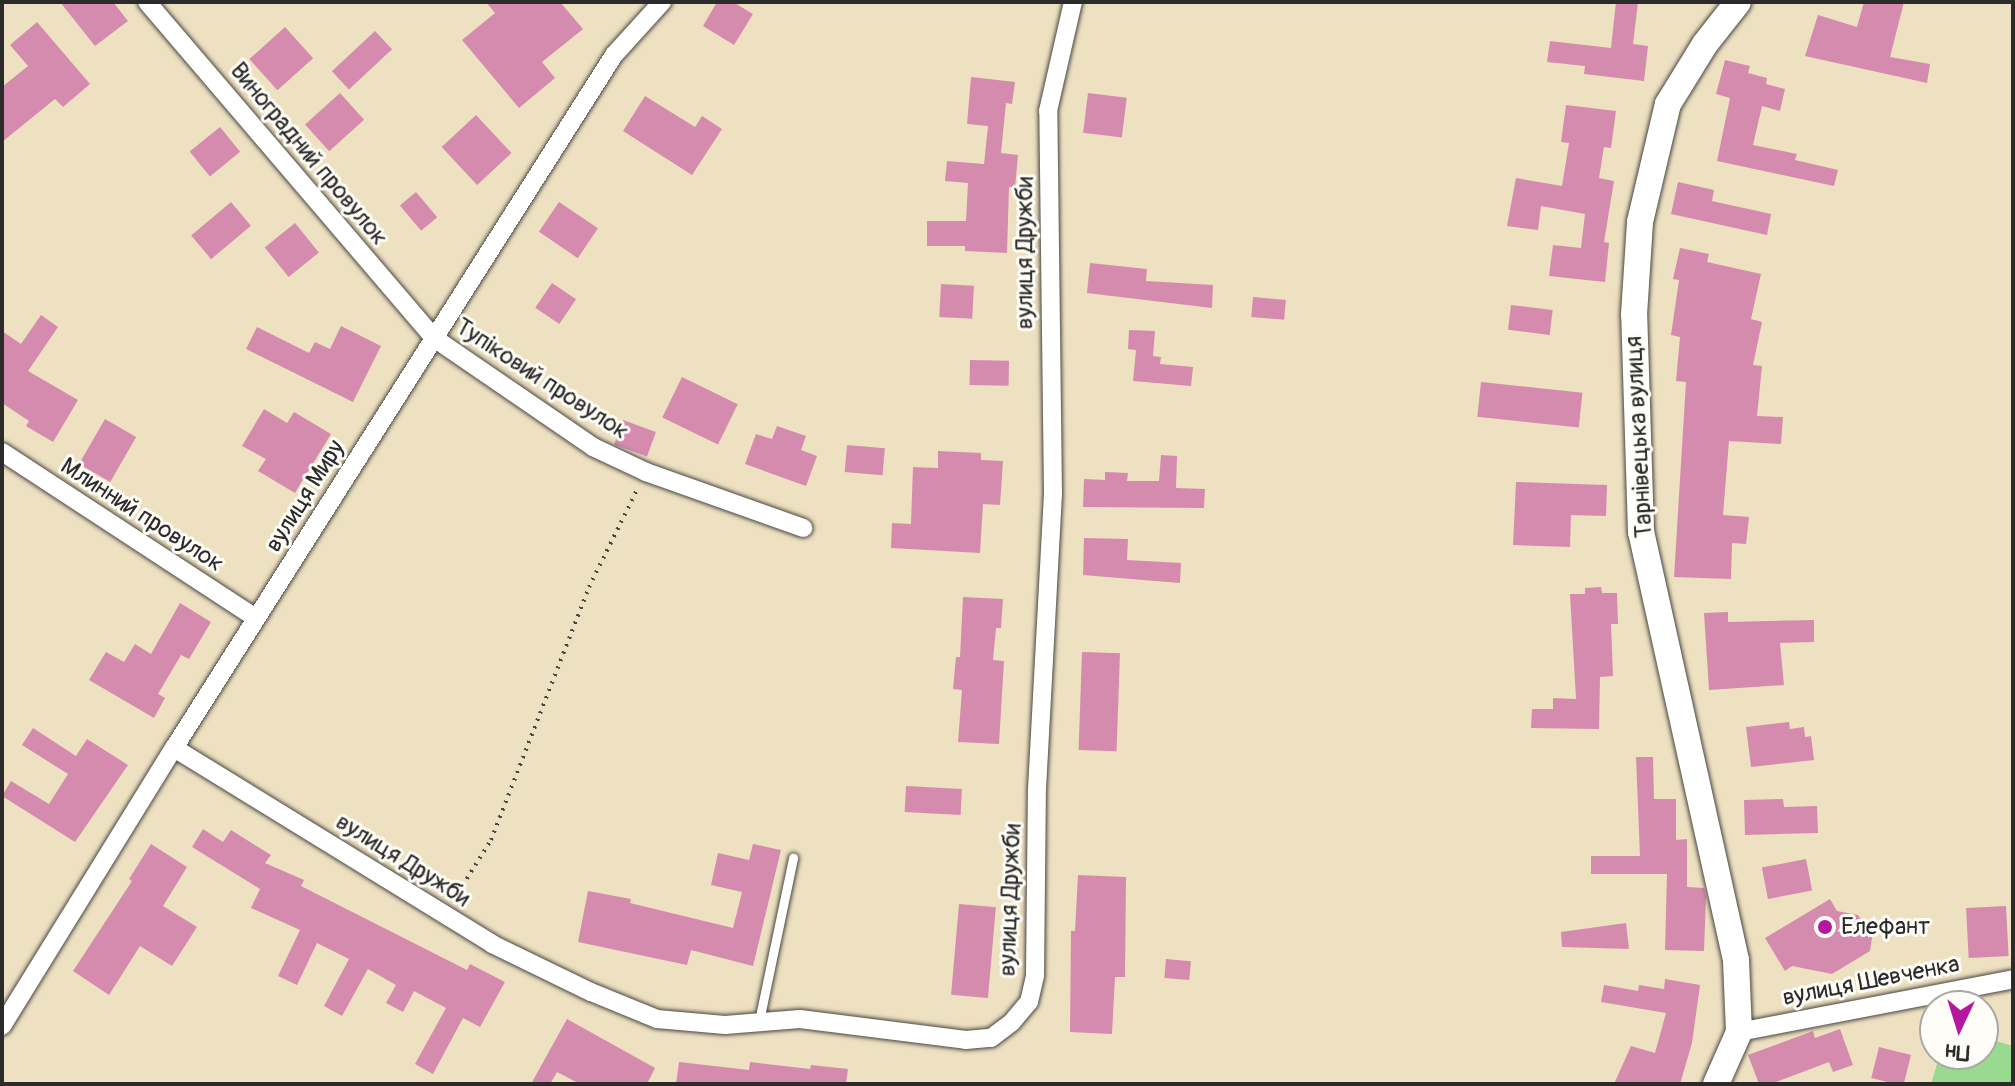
<!DOCTYPE html>
<html>
<head>
<meta charset="utf-8">
<style>
	body { margin:0 }
	#map { position:relative; width:2015px; height:1086px; overflow:hidden; background:#eee1c1; font-family:Pangolin,sans-serif }
	div>[style] { position:absolute }
	[style*='--x'] { left:calc(var(--x)*1px); top:calc(var(--y)*1px); width:calc(var(--w)*1px); rotate:calc(var(--a)*1deg) }
	.green>* { inset:0; background:#9ada90 }
	.building>* { inset:0; background:#d58bae; transform-origin:0 0 }
	.path>* { height:4px; margin-top:-2px; transform-origin:0; background:repeating-linear-gradient(90deg,#484642 0 2px,transparent 0 8px) }
	.roads { filter:drop-shadow(0 0 2px #484642) drop-shadow(0 0 2px #484642) }
	.lane>* { height:9px; margin:-4.5px; padding:0 4.5px; transform-origin:4.5px; border-radius:4.5px; background:#fff }
	.street>* { height:18px; margin:-9px; padding:0 9px; transform-origin:9px; border-radius:9px; background:#fff }
	.secondary>* { height:26px; margin:-13px; padding:0 13px; transform-origin:13px; border-radius:13px; background:#fff }
	.dots>* { width:22px; height:22px; translate:-50% -50%; box-sizing:border-box; border:4px solid #fdfcf7; border-radius:50% }
	span { translate:-50% -50%; white-space:nowrap; text-align:center; line-height:1.15; -webkit-text-stroke:6px #fdfcf7; paint-order:stroke }
	.street-label { font-size:24px; color:#2b2b2b }
	.poi-label { font-size:24px; color:#2b2b2b }
	.left { translate:0 -50%; text-align:left }
	.frame { position:absolute; inset:0; border:4px solid #2b2b2b; pointer-events:none }
	.north { position:absolute; left:1919px; top:990px; width:80px; height:80px; box-sizing:border-box; background:#fdfcf7; border:2px solid #a9a8a5; border-radius:50%; rotate:184deg; font-size:22px; font-weight:700; line-height:32px; text-align:center; color:#2b2b2b }
	.north::after { content:''; display:block; margin:auto; width:28px; height:36px; background:#b5179e; clip-path:polygon(50% 0,100% 100%,50% 72%,0 100%) }
</style>
</head>
<body>
<div id="map">
	<div class="green">
		<div style="clip-path:polygon(1983px 1037px,2013px 1046px,2013px 1084px,1931px 1084px,1940px 1054px,1983px 1054px)"></div>
	</div>
	<div class="building">
		<div style="clip-path:polygon(60px 2px,113px 2px,128px 21px,95px 46px)"></div>
		<div style="clip-path:polygon(486px 2px,560px 2px,583px 29px,542px 62px,555px 78px,519px 108px,462px 40px,495px 13px)"></div>
		<div style="clip-path:polygon(717px 2px,733px 2px,753px 14px,734px 45px,703px 26px)"></div>
		<div style="clip-path:polygon(1616px 2px,1638px 2px,1633px 44px,1648px 46px,1644px 81px,1584px 74px,1585px 66px,1547px 62px,1550px 41px,1611px 48px)"></div>
		<div style="clip-path:polygon(1864px 2px,1904px 2px,1890px 57px,1930px 64px,1927px 83px,1805px 56px,1818px 15px,1857px 27px)"></div>
		<div style="clip-path:polygon(37px 22px,90px 84px,63px 107px,55px 99px,2px 142px,2px 87px,28px 66px,10px 45px)"></div>
		<div style="left:285px;top:27px;width:42px;height:48px;rotate:48deg"></div>
		<div style="left:375px;top:31px;width:25px;height:59px;rotate:47deg"></div>
		<div style="clip-path:polygon(1725px 60px,1750px 66px,1748px 73px,1767px 78px,1766px 84px,1785px 89px,1780px 111px,1762px 106px,1753px 145px,1797px 154px,1795px 160px,1838px 170px,1834px 186px,1717px 161px,1730px 98px,1716px 94px)"></div>
		<div style="clip-path:polygon(971px 77px,1015px 82px,1012px 104px,1006px 103px,1001px 153px,1018px 155px,1015px 188px,1009px 187px,1007px 253px,965px 251px,965px 246px,927px 246px,927px 221px,966px 221px,968px 183px,945px 181px,947px 161px,984px 164px,988px 126px,967px 124px)"></div>
		<div style="left:340px;top:93px;width:36px;height:47px;rotate:48deg"></div>
		<div style="left:1088px;top:93px;width:39px;height:40px;rotate:7deg"></div>
		<div style="clip-path:polygon(645px 96px,695px 127px,702px 116px,722px 129px,692px 175px,623px 131px)"></div>
		<div style="clip-path:polygon(1566px 105px,1616px 111px,1611px 148px,1604px 147px,1599px 178px,1614px 181px,1604px 242px,1609px 243px,1605px 282px,1549px 276px,1553px 245px,1581px 248px,1585px 214px,1541px 206px,1538px 230px,1507px 226px,1516px 178px,1562px 186px,1569px 143px,1561px 142px)"></div>
		<div style="left:476px;top:115px;width:52px;height:47px;rotate:47deg"></div>
		<div style="left:220px;top:127px;width:32px;height:39px;rotate:51deg"></div>
		<div style="clip-path:polygon(1678px 182px,1714px 190px,1712px 201px,1771px 214px,1767px 235px,1671px 214px)"></div>
		<div style="left:416px;top:192px;width:33px;height:21px;rotate:50deg"></div>
		<div style="left:231px;top:202px;width:31px;height:52px;rotate:50deg"></div>
		<div style="left:559px;top:202px;width:47px;height:36px;rotate:34deg"></div>
		<div style="left:295px;top:223px;width:38px;height:39px;rotate:51deg"></div>
		<div style="clip-path:polygon(1680px 248px,1709px 254px,1707px 262px,1761px 274px,1751px 319px,1762px 322px,1753px 365px,1762px 366px,1757px 416px,1783px 417px,1781px 444px,1729px 441px,1723px 515px,1749px 517px,1746px 544px,1732px 543px,1731px 579px,1674px 577px,1686px 382px,1676px 381px,1680px 337px,1671px 335px,1679px 280px,1673px 279px)"></div>
		<div style="clip-path:polygon(1090px 263px,1147px 269px,1146px 281px,1213px 285px,1212px 308px,1087px 293px)"></div>
		<div style="left:552px;top:283px;width:29px;height:30px;rotate:34deg"></div>
		<div style="left:941px;top:284px;width:33px;height:33px;rotate:3deg"></div>
		<div style="left:1253px;top:297px;width:33px;height:20px;rotate:5deg"></div>
		<div style="left:1511px;top:305px;width:42px;height:25px;rotate:7deg"></div>
		<div style="clip-path:polygon(41px 315px,58px 327px,28px 371px,78px 400px,53px 442px,26px 426px,29px 421px,2px 403px,2px 331px,21px 344px)"></div>
		<div style="clip-path:polygon(341px 326px,381px 346px,353px 402px,246px 349px,257px 327px,309px 353px,315px 342px,330px 349px)"></div>
		<div style="clip-path:polygon(1129px 330px,1155px 331px,1153px 356px,1161px 357px,1160px 364px,1193px 367px,1191px 386px,1133px 381px,1136px 350px,1128px 349px)"></div>
		<div style="left:970px;top:360px;width:39px;height:25px;rotate:1deg"></div>
		<div style="left:682px;top:377px;width:62px;height:45px;rotate:26deg"></div>
		<div style="left:1481px;top:382px;width:102px;height:35px;rotate:6deg"></div>
		<div style="clip-path:polygon(264px 409px,287px 423px,294px 412px,331px 434px,295px 493px,258px 471px,266px 459px,242px 446px)"></div>
		<div style="left:105px;top:419px;width:36px;height:52px;rotate:30deg"></div>
		<div style="left:623px;top:420px;width:35px;height:26px;rotate:20deg"></div>
		<div style="clip-path:polygon(777px 426px,806px 436px,801px 450px,817px 456px,806px 486px,745px 464px,756px 434px,772px 439px)"></div>
		<div style="left:847px;top:445px;width:38px;height:27px;rotate:5deg"></div>
		<div style="clip-path:polygon(938px 451px,981px 453px,981px 460px,1003px 461px,1000px 505px,983px 504px,980px 553px,891px 548px,892px 523px,911px 524px,913px 467px,938px 468px)"></div>
		<div style="clip-path:polygon(1161px 455px,1177px 456px,1176px 488px,1205px 489px,1204px 508px,1083px 507px,1084px 479px,1105px 480px,1105px 472px,1128px 473px,1127px 481px,1159px 481px)"></div>
		<div style="clip-path:polygon(1516px 482px,1607px 485px,1606px 516px,1571px 515px,1570px 547px,1513px 545px)"></div>
		<div style="clip-path:polygon(1084px 538px,1128px 539px,1127px 560px,1181px 563px,1180px 583px,1083px 575px)"></div>
		<div style="clip-path:polygon(1601px 587px,1602px 593px,1617px 593px,1618px 624px,1611px 624px,1613px 676px,1600px 677px,1599px 729px,1531px 728px,1532px 709px,1553px 709px,1553px 698px,1576px 699px,1570px 594px,1585px 594px,1585px 588px)"></div>
		<div style="clip-path:polygon(963px 597px,1003px 599px,1001px 628px,996px 628px,993px 660px,1004px 661px,999px 744px,958px 742px,962px 690px,953px 689px,956px 657px,960px 657px)"></div>
		<div style="clip-path:polygon(180px 603px,211px 622px,189px 659px,181px 655px,158px 694px,165px 698px,154px 718px,89px 680px,106px 652px,124px 662px,135px 644px,151px 654px)"></div>
		<div style="clip-path:polygon(1728px 612px,1728px 622px,1814px 620px,1814px 642px,1780px 643px,1784px 685px,1709px 690px,1704px 613px)"></div>
		<div style="left:1082px;top:652px;width:38px;height:98px;rotate:2deg"></div>
		<div style="clip-path:polygon(1789px 722px,1790px 729px,1804px 727px,1805px 737px,1811px 736px,1814px 760px,1751px 767px,1746px 727px)"></div>
		<div style="clip-path:polygon(33px 728px,76px 756px,87px 739px,128px 765px,75px 842px,2px 796px,11px 781px,49px 804px,68px 774px,22px 745px)"></div>
		<div style="clip-path:polygon(1636px 757px,1653px 757px,1654px 799px,1676px 799px,1676px 840px,1687px 839px,1687px 887px,1704px 888px,1706px 897px,1704px 951px,1665px 950px,1667px 874px,1591px 874px,1591px 856px,1640px 856px)"></div>
		<div style="left:906px;top:786px;width:56px;height:26px;rotate:3deg"></div>
		<div style="clip-path:polygon(1783px 799px,1784px 807px,1817px 806px,1818px 833px,1745px 835px,1744px 800px)"></div>
		<div style="clip-path:polygon(203px 829px,223px 842px,231px 830px,271px 855px,265px 863px,304px 880px,301px 886px,467px 970px,470px 964px,505px 982px,480px 1027px,463px 1018px,433px 1074px,415px 1064px,446px 1008px,414px 991px,403px 1012px,386px 1003px,396px 985px,368px 969px,342px 1016px,324px 1006px,349px 959px,317px 943px,297px 985px,278px 976px,300px 930px,251px 908px,260px 889px,192px 847px)"></div>
		<div style="clip-path:polygon(151px 844px,187px 867px,163px 906px,197px 927px,172px 966px,140px 946px,109px 995px,73px 971px,132px 881px,129px 879px)"></div>
		<div style="clip-path:polygon(753px 844px,781px 850px,753px 966px,691px 950px,687px 965px,578px 942px,588px 891px,631px 899px,630px 903px,733px 928px,742px 892px,711px 885px,718px 853px,749px 860px)"></div>
		<div style="left:1806px;top:859px;width:32px;height:45px;rotate:79deg"></div>
		<div style="clip-path:polygon(1078px 875px,1126px 877px,1125px 977px,1115px 977px,1112px 1034px,1070px 1032px,1071px 931px,1075px 931px)"></div>
		<div style="clip-path:polygon(1830px 899px,1837px 911px,1858px 915px,1872px 938px,1870px 951px,1832px 974px,1792px 966px,1785px 971px,1765px 938px)"></div>
		<div style="left:959px;top:904px;width:37px;height:91px;rotate:5deg"></div>
		<div style="left:2006px;top:906px;width:50px;height:40px;rotate:87deg"></div>
		<div style="clip-path:polygon(1626px 923px,1629px 949px,1562px 947px,1561px 932px)"></div>
		<div style="left:1166px;top:959px;width:25px;height:19px;rotate:5deg"></div>
		<div style="clip-path:polygon(1665px 979px,1700px 985px,1692px 1043px,1680px 1084px,1614px 1084px,1631px 1046px,1655px 1053px,1666px 1013px,1601px 1002px,1604px 985px,1638px 991px,1639px 985px,1664px 989px)"></div>
		<div style="clip-path:polygon(567px 1019px,655px 1068px,647px 1084px,580px 1084px,557px 1072px,550px 1084px,531px 1084px)"></div>
		<div style="clip-path:polygon(1840px 1029px,1853px 1065px,1833px 1072px,1829px 1062px,1771px 1084px,1759px 1084px,1748px 1055px,1813px 1031px,1815px 1038px)"></div>
		<div style="left:1879px;top:1047px;width:33px;height:32px;rotate:14deg"></div>
		<div style="clip-path:polygon(679px 1062px,749px 1070px,750px 1062px,810px 1069px,811px 1065px,848px 1069px,846px 1084px,676px 1084px)"></div>
	</div>
	<div class="path">
		<div style="--x:454;--y:899;--w:70;--a:-57.9"></div>
		<div style="--x:491;--y:840;--w:271;--a:-68.8"></div>
		<div style="--x:589;--y:587;--w:110;--a:-63.7"></div>
	</div>
	<div class="roads">
		<div class="lane">
			<div style="--x:759;--y:1021;--w:167;--a:-78.2"></div>
		</div>
		<div class="street">
			<div style="--x:147;--y:2;--w:442;--a:49.5"></div>
			<div style="--x:434;--y:338;--w:193;--a:34.4"></div>
			<div style="--x:593;--y:447;--w:59;--a:25.3"></div>
			<div style="--x:646;--y:472;--w:167;--a:19.6"></div>
			<div style="--x:2;--y:452;--w:303;--a:33.2"></div>
			<div style="--x:174;--y:748;--w:374;--a:31.6"></div>
			<div style="--x:492;--y:944;--w:110;--a:25.9"></div>
			<div style="--x:591;--y:992;--w:71;--a:22.2"></div>
			<div style="--x:657;--y:1019;--w:68;--a:5"></div>
			<div style="--x:725;--y:1025;--w:75;--a:-4.6"></div>
			<div style="--x:800;--y:1019;--w:167;--a:7.2"></div>
			<div style="--x:966;--y:1040;--w:25;--a:-5"></div>
			<div style="--x:991;--y:1038;--w:26;--a:-37"></div>
			<div style="--x:1012;--y:1022;--w:26;--a:-50"></div>
			<div style="--x:1029;--y:1002;--w:28;--a:-77"></div>
			<div style="--x:1035;--y:975;--w:186;--a:-89.4"></div>
			<div style="--x:1037;--y:789;--w:295;--a:-86.9"></div>
			<div style="--x:1053;--y:494;--w:383;--a:-90.7"></div>
			<div style="--x:1048;--y:111;--w:112;--a:-77.1"></div>
			<div style="--x:2;--y:1026;--w:327;--a:-58.3"></div>
			<div style="--x:174;--y:748;--w:821;--a:-57.59"></div>
			<div style="--x:614;--y:55;--w:72;--a:-47.8"></div>
			<div style="--x:1739;--y:1032;--w:279;--a:-10.9"></div>
		</div>
		<div class="secondary">
			<div style="--x:1716;--y:1084;--w:57;--a:-66.1"></div>
			<div style="--x:1739;--y:1032;--w:72;--a:-92.4"></div>
			<div style="--x:1736;--y:960;--w:438;--a:-102.5"></div>
			<div style="--x:1641;--y:532;--w:217;--a:-91.8"></div>
			<div style="--x:1634;--y:315;--w:93;--a:-86.3"></div>
			<div style="--x:1640;--y:222;--w:121;--a:-76.7"></div>
			<div style="--x:1668;--y:104;--w:70;--a:-58.3"></div>
			<div style="--x:1705;--y:44;--w:53;--a:-51.8"></div>
		</div>
	</div>
	<div class="dots">
		<div style="left:1825px;top:927px;background:#b5179e"></div>
	</div>
	<div class="street-label">
		<span style="left:309px;top:154px;rotate:50deg">Виноградний провулок</span>
		<span style="left:1025px;top:253px;rotate:-90deg">вулиця Дружби</span>
		<span style="left:542px;top:379px;rotate:33deg">Тупіковий провулок</span>
		<span style="left:1639px;top:437px;rotate:-93deg">Тарнівецька вулиця</span>
		<span style="left:305px;top:496px;rotate:-58deg">вулиця Миру</span>
		<span style="left:142px;top:515px;rotate:33deg">Млинний провулок</span>
		<span style="left:403px;top:860px;rotate:32deg">вулиця Дружби</span>
		<span style="left:1010px;top:900px;rotate:-88deg">вулиця Дружби</span>
		<span style="left:1871px;top:981px;rotate:-11deg">вулиця Шевченка</span>
	</div>
	<div class="poi-label">
		<span class="left" style="left:1841px;top:927px">Елефант</span>
	</div>
	<div class="frame"></div>
	<div class="north">Пн</div>
</div>
</body>
</html>
